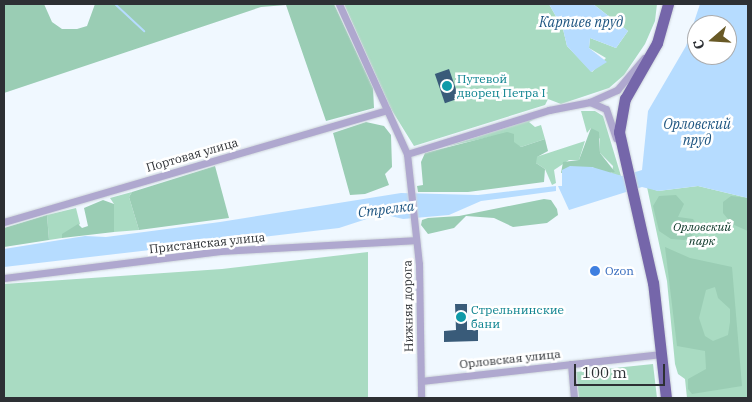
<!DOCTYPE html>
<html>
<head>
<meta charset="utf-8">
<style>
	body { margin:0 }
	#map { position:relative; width:752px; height:402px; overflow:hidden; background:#f0f8ff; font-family:"IBM Plex Serif",serif }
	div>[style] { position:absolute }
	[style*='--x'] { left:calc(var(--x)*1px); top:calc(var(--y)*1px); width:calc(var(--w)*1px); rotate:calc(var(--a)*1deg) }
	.green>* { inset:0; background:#a9dbc2 }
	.forest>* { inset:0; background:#9acdb4 }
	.water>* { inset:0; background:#b6dcff }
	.stream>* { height:2px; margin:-1px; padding:0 1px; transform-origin:1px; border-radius:1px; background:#b6dcff }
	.building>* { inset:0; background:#395b79; transform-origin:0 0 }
	.roads { filter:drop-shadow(0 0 1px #cdd4da) drop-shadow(0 0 1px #cdd4da) }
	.minor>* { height:7px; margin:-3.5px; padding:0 3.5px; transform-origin:3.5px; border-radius:3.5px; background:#afa8cf }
	.primary>* { height:11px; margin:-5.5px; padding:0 5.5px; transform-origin:5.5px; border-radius:5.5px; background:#7566aa }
	.dots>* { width:14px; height:14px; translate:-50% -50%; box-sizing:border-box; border:2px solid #fff; border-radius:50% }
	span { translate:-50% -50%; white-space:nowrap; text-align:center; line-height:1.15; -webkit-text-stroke:5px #fff; paint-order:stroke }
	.culture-label { font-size:12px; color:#0d838f }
	.left { translate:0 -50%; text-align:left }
	.street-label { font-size:12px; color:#2d3034 }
	.park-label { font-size:12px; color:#073323; font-style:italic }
	.shop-label { font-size:12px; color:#366cbe }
	.water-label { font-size:14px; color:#1e5581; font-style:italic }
	.frame { position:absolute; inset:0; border:5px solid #2d3034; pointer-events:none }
	.north { position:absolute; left:687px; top:15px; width:50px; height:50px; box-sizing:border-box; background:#fff; border:1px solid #abacae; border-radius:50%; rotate:251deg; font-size:14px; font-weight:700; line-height:20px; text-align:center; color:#2d3034 }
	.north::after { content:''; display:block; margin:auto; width:18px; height:22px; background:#685926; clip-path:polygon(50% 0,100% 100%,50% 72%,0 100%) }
	.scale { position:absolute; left:574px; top:364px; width:91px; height:22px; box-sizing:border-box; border:2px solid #2d3034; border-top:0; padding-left:6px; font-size:15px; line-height:18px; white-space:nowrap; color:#2d3034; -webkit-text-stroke:4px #fff; paint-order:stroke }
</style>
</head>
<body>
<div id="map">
	<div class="green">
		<div style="clip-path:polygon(344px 4px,549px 4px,563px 29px,567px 46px,592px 72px,606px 58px,589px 48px,590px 38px,616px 48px,628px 31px,593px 4px,657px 4px,655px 21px,645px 44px,624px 75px,609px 88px,561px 104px,548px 99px,545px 105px,414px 146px,391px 109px)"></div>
		<div style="clip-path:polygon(581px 111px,595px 111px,603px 116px,621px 176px,612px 174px,613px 166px,600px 153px,600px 139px,591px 128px,587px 133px)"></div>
		<div style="clip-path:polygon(539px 117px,529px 122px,535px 127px,541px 125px,545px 139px,521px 147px,494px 136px,445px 147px)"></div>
		<div style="clip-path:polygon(585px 141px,579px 160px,569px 160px,554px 170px,556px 183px,552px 185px,545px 169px,536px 163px,536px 157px)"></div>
		<div style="clip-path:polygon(698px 186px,748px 198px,748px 398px,687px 398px,685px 379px,678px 374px,675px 364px,667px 281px,647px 187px,658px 191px)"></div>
		<div style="clip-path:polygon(132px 192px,129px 197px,139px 230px,114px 232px,114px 204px,110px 198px)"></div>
		<div style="clip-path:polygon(76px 208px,80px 224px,62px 238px,49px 240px,47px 215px)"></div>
		<div style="clip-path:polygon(368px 252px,368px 398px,4px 398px,4px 284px,222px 269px)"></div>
		<div style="clip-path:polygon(653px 364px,657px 398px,579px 398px,576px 372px)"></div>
	</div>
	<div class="forest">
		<div style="clip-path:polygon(4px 4px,44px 4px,52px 22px,62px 29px,77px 29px,87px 26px,95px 4px,334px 4px,373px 88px,374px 108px,326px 121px,286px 5px,261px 7px,4px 93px)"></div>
		<div style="clip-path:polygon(366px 122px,384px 126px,391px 135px,392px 167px,385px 174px,389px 185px,365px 194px,350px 195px,333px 133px)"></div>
		<div style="clip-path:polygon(591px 128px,599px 132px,600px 153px,615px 172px,605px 174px,592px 167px,561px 173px,563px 162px,579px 160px)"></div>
		<div style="clip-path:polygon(507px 132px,514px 134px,514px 142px,521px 147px,545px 139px,548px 151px,537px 157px,536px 163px,545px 169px,544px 182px,468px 192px,418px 192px,417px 186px,423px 185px,421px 162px,425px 153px)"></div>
		<div style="clip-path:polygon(215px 166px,229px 218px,139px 230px,129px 197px,132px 192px)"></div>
		<div style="clip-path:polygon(676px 195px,684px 204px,678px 217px,693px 219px,697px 225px,691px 238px,684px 240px,671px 239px,659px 231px,653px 206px,659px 196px)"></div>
		<div style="clip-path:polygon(731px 196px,748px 198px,748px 231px,732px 224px,723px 213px,723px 202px)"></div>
		<div style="clip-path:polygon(544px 199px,551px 200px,557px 209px,558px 215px,547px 223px,513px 227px,494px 218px,466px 216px,454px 228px,428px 234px,421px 225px,422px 220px,428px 218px,459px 216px)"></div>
		<div style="clip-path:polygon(103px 200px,114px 204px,114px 232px,62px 238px,62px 234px,78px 224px,82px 228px,88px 226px,84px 208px)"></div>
		<div style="clip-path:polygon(47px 215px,49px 240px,4px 247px,4px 228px)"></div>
		<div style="clip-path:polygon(evenodd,665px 247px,690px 258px,732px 267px,742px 386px,692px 394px,688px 389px,688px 379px,706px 369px,705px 351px,677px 346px,665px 247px,715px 287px,718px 298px,730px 309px,730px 322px,728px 335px,713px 341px,705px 336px,699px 318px,706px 290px,715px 287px)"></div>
	</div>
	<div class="water">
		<div style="clip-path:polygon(549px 4px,593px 4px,628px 31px,616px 48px,590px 38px,589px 48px,607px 62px,591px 72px,567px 46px,563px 29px)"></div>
		<div style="clip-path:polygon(evenodd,700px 4px,748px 4px,748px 198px,698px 186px,658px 191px,642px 187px,569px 210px,558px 186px,562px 186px,562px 170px,570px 166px,592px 167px,622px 176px,642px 170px,648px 111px,686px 46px,700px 4px,697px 25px,727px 25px,727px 55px,697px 55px,697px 25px)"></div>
		<div style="clip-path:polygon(556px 186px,556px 191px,481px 201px,449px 215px,403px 219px,382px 214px,339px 228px,4px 267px,4px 249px,85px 236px,106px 237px,220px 222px,401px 193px,478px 195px)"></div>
	</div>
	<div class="stream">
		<div style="--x:115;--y:4;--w:40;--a:43"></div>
	</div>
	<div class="building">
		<div style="left:449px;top:69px;width:31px;height:15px;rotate:71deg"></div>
		<div style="clip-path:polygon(455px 304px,467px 304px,467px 330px,478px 330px,478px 341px,444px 342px,444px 331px,456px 330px)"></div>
	</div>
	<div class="roads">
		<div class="minor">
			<div style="--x:339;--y:4;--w:165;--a:65.6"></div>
			<div style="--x:407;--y:154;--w:111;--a:83.8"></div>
			<div style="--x:419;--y:264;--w:134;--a:89.1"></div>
			<div style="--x:590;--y:102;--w:30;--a:-24"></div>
			<div style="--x:617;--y:90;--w:42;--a:-49.8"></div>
			<div style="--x:407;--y:154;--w:149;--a:-17.2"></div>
			<div style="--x:549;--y:110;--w:42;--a:-11"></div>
			<div style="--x:590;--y:102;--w:17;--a:24"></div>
			<div style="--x:606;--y:109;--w:31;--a:71"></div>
			<div style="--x:4;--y:222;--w:399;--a:-16.3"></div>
			<div style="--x:4;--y:278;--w:218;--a:-7.1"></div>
			<div style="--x:220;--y:251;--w:194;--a:-3.2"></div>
			<div style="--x:571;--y:364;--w:34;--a:85"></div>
			<div style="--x:421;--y:381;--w:242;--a:-6.4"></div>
		</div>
		<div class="primary">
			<div style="--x:666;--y:398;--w:116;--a:-96.4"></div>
			<div style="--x:653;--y:283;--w:155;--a:-102.7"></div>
			<div style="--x:619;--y:132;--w:34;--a:-80"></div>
			<div style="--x:625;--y:99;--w:64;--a:-60.3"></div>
			<div style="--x:657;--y:43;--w:41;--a:-74.2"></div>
		</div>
	</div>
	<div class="dots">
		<div style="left:447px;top:86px;background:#0f9aa8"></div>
		<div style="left:595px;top:271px;background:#3f7fe0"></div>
		<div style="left:461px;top:317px;background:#0f9aa8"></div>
	</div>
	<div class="culture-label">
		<span class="left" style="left:457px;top:86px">Путевой<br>дворец Петра I</span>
		<span class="left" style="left:471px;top:317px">Стрельнинские<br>бани</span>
	</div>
	<div class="street-label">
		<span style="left:192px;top:155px;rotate:-16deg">Портовая улица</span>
		<span style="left:207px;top:243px;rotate:-6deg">Пристанская улица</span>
		<span style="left:408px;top:306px;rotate:-91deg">Нижняя дорога</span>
		<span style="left:510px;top:359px;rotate:-6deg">Орловская улица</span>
	</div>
	<div class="park-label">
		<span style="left:702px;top:234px">Орловский<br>парк</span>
	</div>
	<div class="shop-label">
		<span class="left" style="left:605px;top:271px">Ozon</span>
	</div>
	<div class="water-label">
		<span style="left:581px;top:22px">Карпиев пруд</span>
		<span style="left:697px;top:132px">Орловский<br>пруд</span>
		<span style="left:386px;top:209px;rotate:-7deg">Стрелка</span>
	</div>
	<div class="frame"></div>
	<div class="north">С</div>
	<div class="scale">100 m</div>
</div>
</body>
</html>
